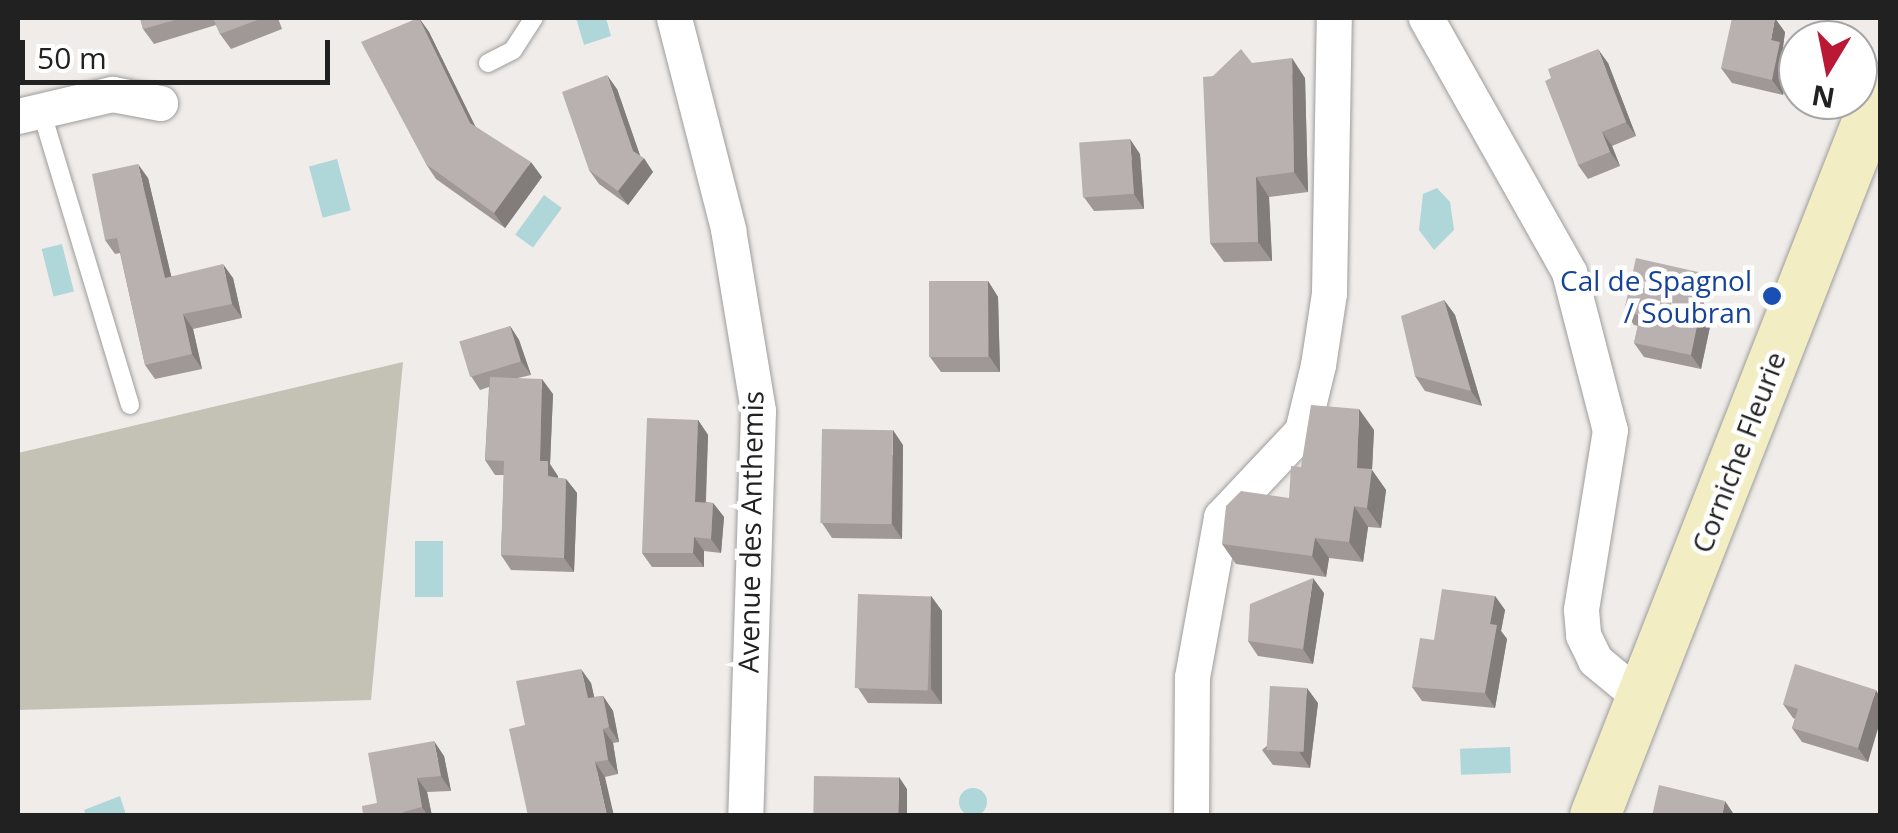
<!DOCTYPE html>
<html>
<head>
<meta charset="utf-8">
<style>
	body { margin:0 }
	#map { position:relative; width:1898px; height:833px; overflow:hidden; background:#f0ece9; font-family:"Open Sans",sans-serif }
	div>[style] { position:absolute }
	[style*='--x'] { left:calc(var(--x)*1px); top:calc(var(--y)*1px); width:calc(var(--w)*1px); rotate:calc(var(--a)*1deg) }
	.construction>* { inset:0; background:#c4c1b5 }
	.water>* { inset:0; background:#afd6d8; transform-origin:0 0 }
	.round { border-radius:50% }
	.roads { filter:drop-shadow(0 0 2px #9e9e9e) drop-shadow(0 0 2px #9e9e9e) }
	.service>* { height:18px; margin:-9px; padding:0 9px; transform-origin:9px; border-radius:9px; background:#fff }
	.minor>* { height:35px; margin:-17.5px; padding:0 17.5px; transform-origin:17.5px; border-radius:17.5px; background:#fff }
	.secondary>* { height:50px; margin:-25px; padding:0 25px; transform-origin:25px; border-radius:25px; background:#f3edc4 }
	.wall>* { inset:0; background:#9f9896 }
	.shaded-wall>* { inset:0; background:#827c7a }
	.building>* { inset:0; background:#b9b1af; transform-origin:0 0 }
	.dots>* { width:28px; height:28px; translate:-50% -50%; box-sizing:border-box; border:5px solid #fff; border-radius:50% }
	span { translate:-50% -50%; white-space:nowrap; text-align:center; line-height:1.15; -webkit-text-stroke:9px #fff; paint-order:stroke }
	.transit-label { font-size:28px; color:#164399 }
	.right { translate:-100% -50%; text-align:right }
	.street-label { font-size:28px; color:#212121 }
	.frame { position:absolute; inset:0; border:20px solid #212121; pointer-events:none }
	.north { position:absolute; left:1778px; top:20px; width:100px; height:100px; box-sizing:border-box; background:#fff; border:2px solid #a6a6a6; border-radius:50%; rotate:190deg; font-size:28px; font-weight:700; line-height:40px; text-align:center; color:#212121 }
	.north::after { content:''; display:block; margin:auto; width:35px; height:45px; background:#ba1835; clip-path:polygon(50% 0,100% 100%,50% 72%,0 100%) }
	.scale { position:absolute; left:20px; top:40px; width:310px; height:45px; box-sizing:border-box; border:5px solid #212121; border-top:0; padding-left:12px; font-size:30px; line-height:35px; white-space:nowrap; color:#212121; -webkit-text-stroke:8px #fff; paint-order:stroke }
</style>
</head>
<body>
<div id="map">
	<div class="construction">
		<div style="clip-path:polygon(403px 362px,371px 700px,18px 710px,18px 453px)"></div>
	</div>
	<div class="water">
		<div style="clip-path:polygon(576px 18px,606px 18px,611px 36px,584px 45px)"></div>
		<div style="left:337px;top:159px;width:53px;height:29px;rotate:75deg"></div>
		<div style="clip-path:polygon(1437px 188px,1450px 202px,1454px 230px,1434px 250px,1419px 230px,1423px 194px)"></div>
		<div style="left:544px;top:195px;width:22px;height:49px;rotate:36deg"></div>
		<div style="left:62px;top:244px;width:49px;height:21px;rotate:76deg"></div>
		<div style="left:415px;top:541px;width:28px;height:56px"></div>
		<div style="left:1510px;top:747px;width:26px;height:50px;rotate:88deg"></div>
		<div class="round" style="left:959px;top:788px;width:28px;height:28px"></div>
		<div style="clip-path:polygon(120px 796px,126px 815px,86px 815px,84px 810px)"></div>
	</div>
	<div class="roads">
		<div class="service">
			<div style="--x:488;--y:63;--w:28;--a:-27"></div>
			<div style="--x:513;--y:50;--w:38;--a:-57"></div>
			<div style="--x:41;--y:110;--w:308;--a:73.2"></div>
		</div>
		<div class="minor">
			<div style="--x:674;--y:18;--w:218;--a:75.6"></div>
			<div style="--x:728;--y:229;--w:184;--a:80.6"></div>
			<div style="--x:758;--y:411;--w:405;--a:91.8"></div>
			<div style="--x:1426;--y:18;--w:291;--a:60.6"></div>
			<div style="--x:1569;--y:272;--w:163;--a:75.5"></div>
			<div style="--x:1610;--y:430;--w:182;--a:99.2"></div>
			<div style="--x:1581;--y:610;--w:25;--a:85"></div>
			<div style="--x:1583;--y:635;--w:28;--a:64"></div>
			<div style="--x:1595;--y:660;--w:60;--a:39.6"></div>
			<div style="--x:18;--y:116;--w:97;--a:-13.2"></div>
			<div style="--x:112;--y:94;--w:49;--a:10.6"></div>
			<div style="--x:1191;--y:816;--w:139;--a:-89.6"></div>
			<div style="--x:1192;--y:677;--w:163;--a:-79.7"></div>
			<div style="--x:1221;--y:517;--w:118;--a:-46.7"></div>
			<div style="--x:1302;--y:431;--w:68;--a:-76.4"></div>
			<div style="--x:1318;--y:365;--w:73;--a:-81.3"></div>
			<div style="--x:1329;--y:293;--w:275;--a:-89"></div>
		</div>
		<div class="secondary">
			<div style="--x:1595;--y:816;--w:781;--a:-68.59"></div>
		</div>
	</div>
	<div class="wall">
		<div style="clip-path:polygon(140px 18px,278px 18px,282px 29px,231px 49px,220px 34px,216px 25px,154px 44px,143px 29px)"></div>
		<div style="clip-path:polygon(419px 18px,429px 32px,475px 126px,542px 177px,505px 228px,436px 179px,426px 164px)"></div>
		<div style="clip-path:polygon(1785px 32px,1783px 47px,1790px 58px,1783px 95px,1732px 83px,1721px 68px)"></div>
		<div style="clip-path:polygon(1252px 63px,1305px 78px,1308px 192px,1269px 197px,1272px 261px,1224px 262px,1210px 243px,1213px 76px)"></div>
		<div style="clip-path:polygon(1608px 63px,1636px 136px,1612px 146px,1620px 166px,1588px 179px,1578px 165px)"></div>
		<div style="clip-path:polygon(617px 89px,640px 156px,653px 172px,628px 205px,599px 184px,589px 170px)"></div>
		<div style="clip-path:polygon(1140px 154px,1144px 209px,1094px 211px,1083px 196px)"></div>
		<div style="clip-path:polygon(148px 178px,171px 276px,233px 278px,242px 318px,193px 329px,202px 369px,155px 379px,145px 365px,120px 253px,115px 254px,105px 240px)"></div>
		<div style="clip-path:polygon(988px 281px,998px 297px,1000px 372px,941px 372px,930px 357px)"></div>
		<div style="clip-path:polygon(1708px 286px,1702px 309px,1711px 322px,1701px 369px,1644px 357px,1634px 343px,1638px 326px,1634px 325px,1624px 311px)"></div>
		<div style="clip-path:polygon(1444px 300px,1455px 315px,1482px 406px,1425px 391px,1415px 376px)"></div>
		<div style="clip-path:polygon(510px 326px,519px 340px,531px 375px,518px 378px,553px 394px,550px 464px,558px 478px,566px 479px,577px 493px,574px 572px,511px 570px,501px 555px,504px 475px,495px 475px,485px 460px,489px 387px,480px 390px,471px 376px)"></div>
		<div style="clip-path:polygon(698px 420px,708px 435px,706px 502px,713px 503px,724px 517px,721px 553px,704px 551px,704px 567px,652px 567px,642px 553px)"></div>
		<div style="clip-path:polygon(1374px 430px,1372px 470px,1386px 490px,1381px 528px,1368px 527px,1363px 562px,1329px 558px,1326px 577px,1236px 564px,1222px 544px,1289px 498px,1301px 467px)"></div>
		<div style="clip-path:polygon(903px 445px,902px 539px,832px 538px,822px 523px)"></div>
		<div style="clip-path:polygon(1324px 593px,1313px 664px,1258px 656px,1248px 641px)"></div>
		<div style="clip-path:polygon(931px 596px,942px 611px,942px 704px,868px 703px,858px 688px)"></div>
		<div style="clip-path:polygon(1495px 596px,1505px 610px,1501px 631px,1507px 639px,1495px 708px,1422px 701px,1412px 687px,1434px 640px)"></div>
		<div style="clip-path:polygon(591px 683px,594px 697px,603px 696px,613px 711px,619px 742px,613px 743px,618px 774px,605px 777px,525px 725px)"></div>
		<div style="clip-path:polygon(1880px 697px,1868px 762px,1802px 742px,1792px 728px,1795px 719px,1793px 718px,1783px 704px)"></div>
		<div style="clip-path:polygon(1318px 703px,1310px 768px,1273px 765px,1262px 750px)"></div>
		<div style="clip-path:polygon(444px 756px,451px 791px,427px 792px,432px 816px,363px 816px,377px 803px)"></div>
	</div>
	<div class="shaded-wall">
		<div style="clip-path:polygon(419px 18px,429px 32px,481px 138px,470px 123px)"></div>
		<div style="clip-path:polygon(1775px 18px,1785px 32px,1783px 47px,1790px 58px,1783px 95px,1772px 80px,1771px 40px)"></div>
		<div style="clip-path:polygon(1598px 49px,1608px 63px,1636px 136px,1626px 122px)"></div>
		<div style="clip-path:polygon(1292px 58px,1305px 78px,1308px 192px,1294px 172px)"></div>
		<div style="clip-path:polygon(607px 75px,617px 89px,642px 161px,644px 158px,653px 172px,628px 205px,618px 191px,633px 151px)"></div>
		<div style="clip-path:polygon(1602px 132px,1612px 146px,1620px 166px,1610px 152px)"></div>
		<div style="clip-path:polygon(1130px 139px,1140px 154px,1144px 209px,1134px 194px)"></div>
		<div style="clip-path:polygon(531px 162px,542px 177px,505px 228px,494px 213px)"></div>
		<div style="clip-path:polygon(138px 164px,148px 178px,175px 292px,165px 278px)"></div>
		<div style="clip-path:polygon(1256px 177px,1269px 197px,1272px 261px,1258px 242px)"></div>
		<div style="clip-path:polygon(223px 264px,233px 278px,242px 318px,232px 304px)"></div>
		<div style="clip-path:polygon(1698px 272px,1708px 286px,1702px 309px,1711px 322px,1701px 369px,1691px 355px,1690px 305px)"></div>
		<div style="clip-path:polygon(988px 281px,998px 297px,1000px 372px,989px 356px)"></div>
		<div style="clip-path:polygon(1444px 300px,1455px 315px,1482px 406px,1471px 391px)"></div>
		<div style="clip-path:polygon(183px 314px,193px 329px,202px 369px,192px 354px)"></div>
		<div style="clip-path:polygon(510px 326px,519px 340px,531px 375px,521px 361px)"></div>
		<div style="clip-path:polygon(542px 379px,553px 394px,550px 464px,558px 476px,558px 491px,540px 461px)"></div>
		<div style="clip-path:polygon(1359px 409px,1374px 430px,1372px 470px,1386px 490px,1381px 528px,1367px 508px,1357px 468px)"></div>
		<div style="clip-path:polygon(698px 420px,708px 435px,705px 516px,695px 502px)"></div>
		<div style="clip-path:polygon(893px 430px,903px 445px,902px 539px,892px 524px)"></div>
		<div style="clip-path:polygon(566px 479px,577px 493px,574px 572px,564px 558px)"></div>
		<div style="clip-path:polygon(713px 503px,724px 517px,721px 553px,711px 539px)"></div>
		<div style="clip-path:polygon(1354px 506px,1368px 527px,1363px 562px,1349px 542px)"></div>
		<div style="clip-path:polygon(694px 537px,704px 551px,704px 567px,693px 553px)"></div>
		<div style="clip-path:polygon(1315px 538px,1329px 558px,1326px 577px,1312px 556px)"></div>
		<div style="clip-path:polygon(1313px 578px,1324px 593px,1313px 664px,1303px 649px)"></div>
		<div style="clip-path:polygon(931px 596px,942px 611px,942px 704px,931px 689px)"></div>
		<div style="clip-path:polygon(1495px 596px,1505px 610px,1501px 631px,1507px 639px,1495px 708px,1485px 693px,1490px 624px)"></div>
		<div style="clip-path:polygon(581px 669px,591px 683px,598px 713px,588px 698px)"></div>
		<div style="clip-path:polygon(1307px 688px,1318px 703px,1310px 768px,1300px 753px)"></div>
		<div style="clip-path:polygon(1876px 690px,1880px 697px,1880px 722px,1868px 762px,1858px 748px)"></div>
		<div style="clip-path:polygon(603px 696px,613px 711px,619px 742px,609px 727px)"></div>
		<div style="clip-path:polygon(603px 729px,613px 743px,618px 774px,608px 760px)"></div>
		<div style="clip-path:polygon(434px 741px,444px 756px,451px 791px,441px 776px)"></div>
		<div style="clip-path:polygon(595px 762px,605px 777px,614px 816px,607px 816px)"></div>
		<div style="clip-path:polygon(899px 777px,907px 789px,907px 816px,898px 816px)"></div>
		<div style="clip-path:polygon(417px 778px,427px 792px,432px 816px,428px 816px,422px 807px)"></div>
		<div style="clip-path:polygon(1725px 801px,1735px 816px,1722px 816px)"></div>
	</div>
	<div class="building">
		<div style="clip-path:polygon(140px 18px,182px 18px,143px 29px)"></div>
		<div style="clip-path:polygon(213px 18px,263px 18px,220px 34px)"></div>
		<div style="clip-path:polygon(418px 18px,419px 18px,470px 123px,531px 162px,494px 213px,426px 164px,361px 42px)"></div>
		<div style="clip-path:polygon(1732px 18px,1775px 18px,1771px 40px,1780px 42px,1772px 80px,1721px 68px)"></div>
		<div style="clip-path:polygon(1241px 49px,1252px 63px,1292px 58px,1294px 172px,1256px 177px,1258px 242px,1210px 243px,1203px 77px,1213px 76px)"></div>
		<div style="clip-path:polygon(1598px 49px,1626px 122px,1602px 132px,1610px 152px,1578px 165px,1545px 81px,1551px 78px,1548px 69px)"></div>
		<div style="clip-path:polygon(607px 75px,633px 151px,644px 158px,618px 191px,589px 170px,562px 92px)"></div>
		<div style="left:1130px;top:139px;width:55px;height:51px;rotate:86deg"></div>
		<div style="clip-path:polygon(138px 164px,165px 278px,223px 264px,232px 304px,183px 314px,192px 354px,145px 365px,117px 238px,105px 240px,92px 174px)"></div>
		<div style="clip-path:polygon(1636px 258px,1698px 272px,1690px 305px,1701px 307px,1691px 355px,1634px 343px,1640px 315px,1624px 311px)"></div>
		<div style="left:929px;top:281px;width:59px;height:76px"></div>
		<div style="clip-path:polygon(1444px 300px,1471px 391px,1415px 376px,1401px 316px)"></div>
		<div style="left:510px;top:326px;width:37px;height:53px;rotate:73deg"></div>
		<div style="clip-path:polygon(490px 377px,542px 379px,540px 461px,548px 461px,548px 476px,566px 479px,564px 558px,501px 555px,504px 461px,485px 460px)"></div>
		<div style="clip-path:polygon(1311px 405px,1359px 409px,1357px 468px,1372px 469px,1367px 508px,1354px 506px,1349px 542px,1315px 538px,1312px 556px,1222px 544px,1226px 506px,1241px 491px,1289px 498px,1291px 466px,1301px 467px)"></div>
		<div style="clip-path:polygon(647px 418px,698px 420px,695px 502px,713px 503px,711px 539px,694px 537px,693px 553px,642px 553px)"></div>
		<div style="left:822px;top:429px;width:71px;height:94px;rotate:1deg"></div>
		<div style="clip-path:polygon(1313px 578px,1303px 649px,1248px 641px,1250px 604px)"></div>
		<div style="clip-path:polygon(1442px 589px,1495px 596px,1490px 624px,1497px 625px,1485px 693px,1412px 687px,1420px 638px,1434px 640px)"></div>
		<div style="left:858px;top:594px;width:73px;height:94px;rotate:2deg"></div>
		<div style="clip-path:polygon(1795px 664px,1876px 690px,1858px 748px,1792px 728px,1798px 709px,1783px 704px)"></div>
		<div style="clip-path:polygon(581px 669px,588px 698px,603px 696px,609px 727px,603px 729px,608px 760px,595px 762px,607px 816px,528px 816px,509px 729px,525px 725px,516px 681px)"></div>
		<div style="left:1270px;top:686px;width:37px;height:64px;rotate:3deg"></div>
		<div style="clip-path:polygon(434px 741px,441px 776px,417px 778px,422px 807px,403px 812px,404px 816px,363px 816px,362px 806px,377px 803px,368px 753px)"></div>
		<div style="left:814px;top:776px;width:85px;height:40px;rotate:1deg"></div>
		<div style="clip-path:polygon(1659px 785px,1725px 801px,1722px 816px,1652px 816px)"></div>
	</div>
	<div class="dots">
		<div style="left:1772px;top:296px;background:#1a4fb4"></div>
	</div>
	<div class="transit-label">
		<span class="right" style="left:1752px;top:296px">Cal de Spagnol<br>/ Soubran</span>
	</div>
	<div class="street-label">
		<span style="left:1738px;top:452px;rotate:-69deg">Corniche Fleurie</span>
		<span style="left:750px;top:532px;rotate:-89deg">Avenue des Anthemis</span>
	</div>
	<div class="frame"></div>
	<div class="north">N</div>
	<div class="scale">50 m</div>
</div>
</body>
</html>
